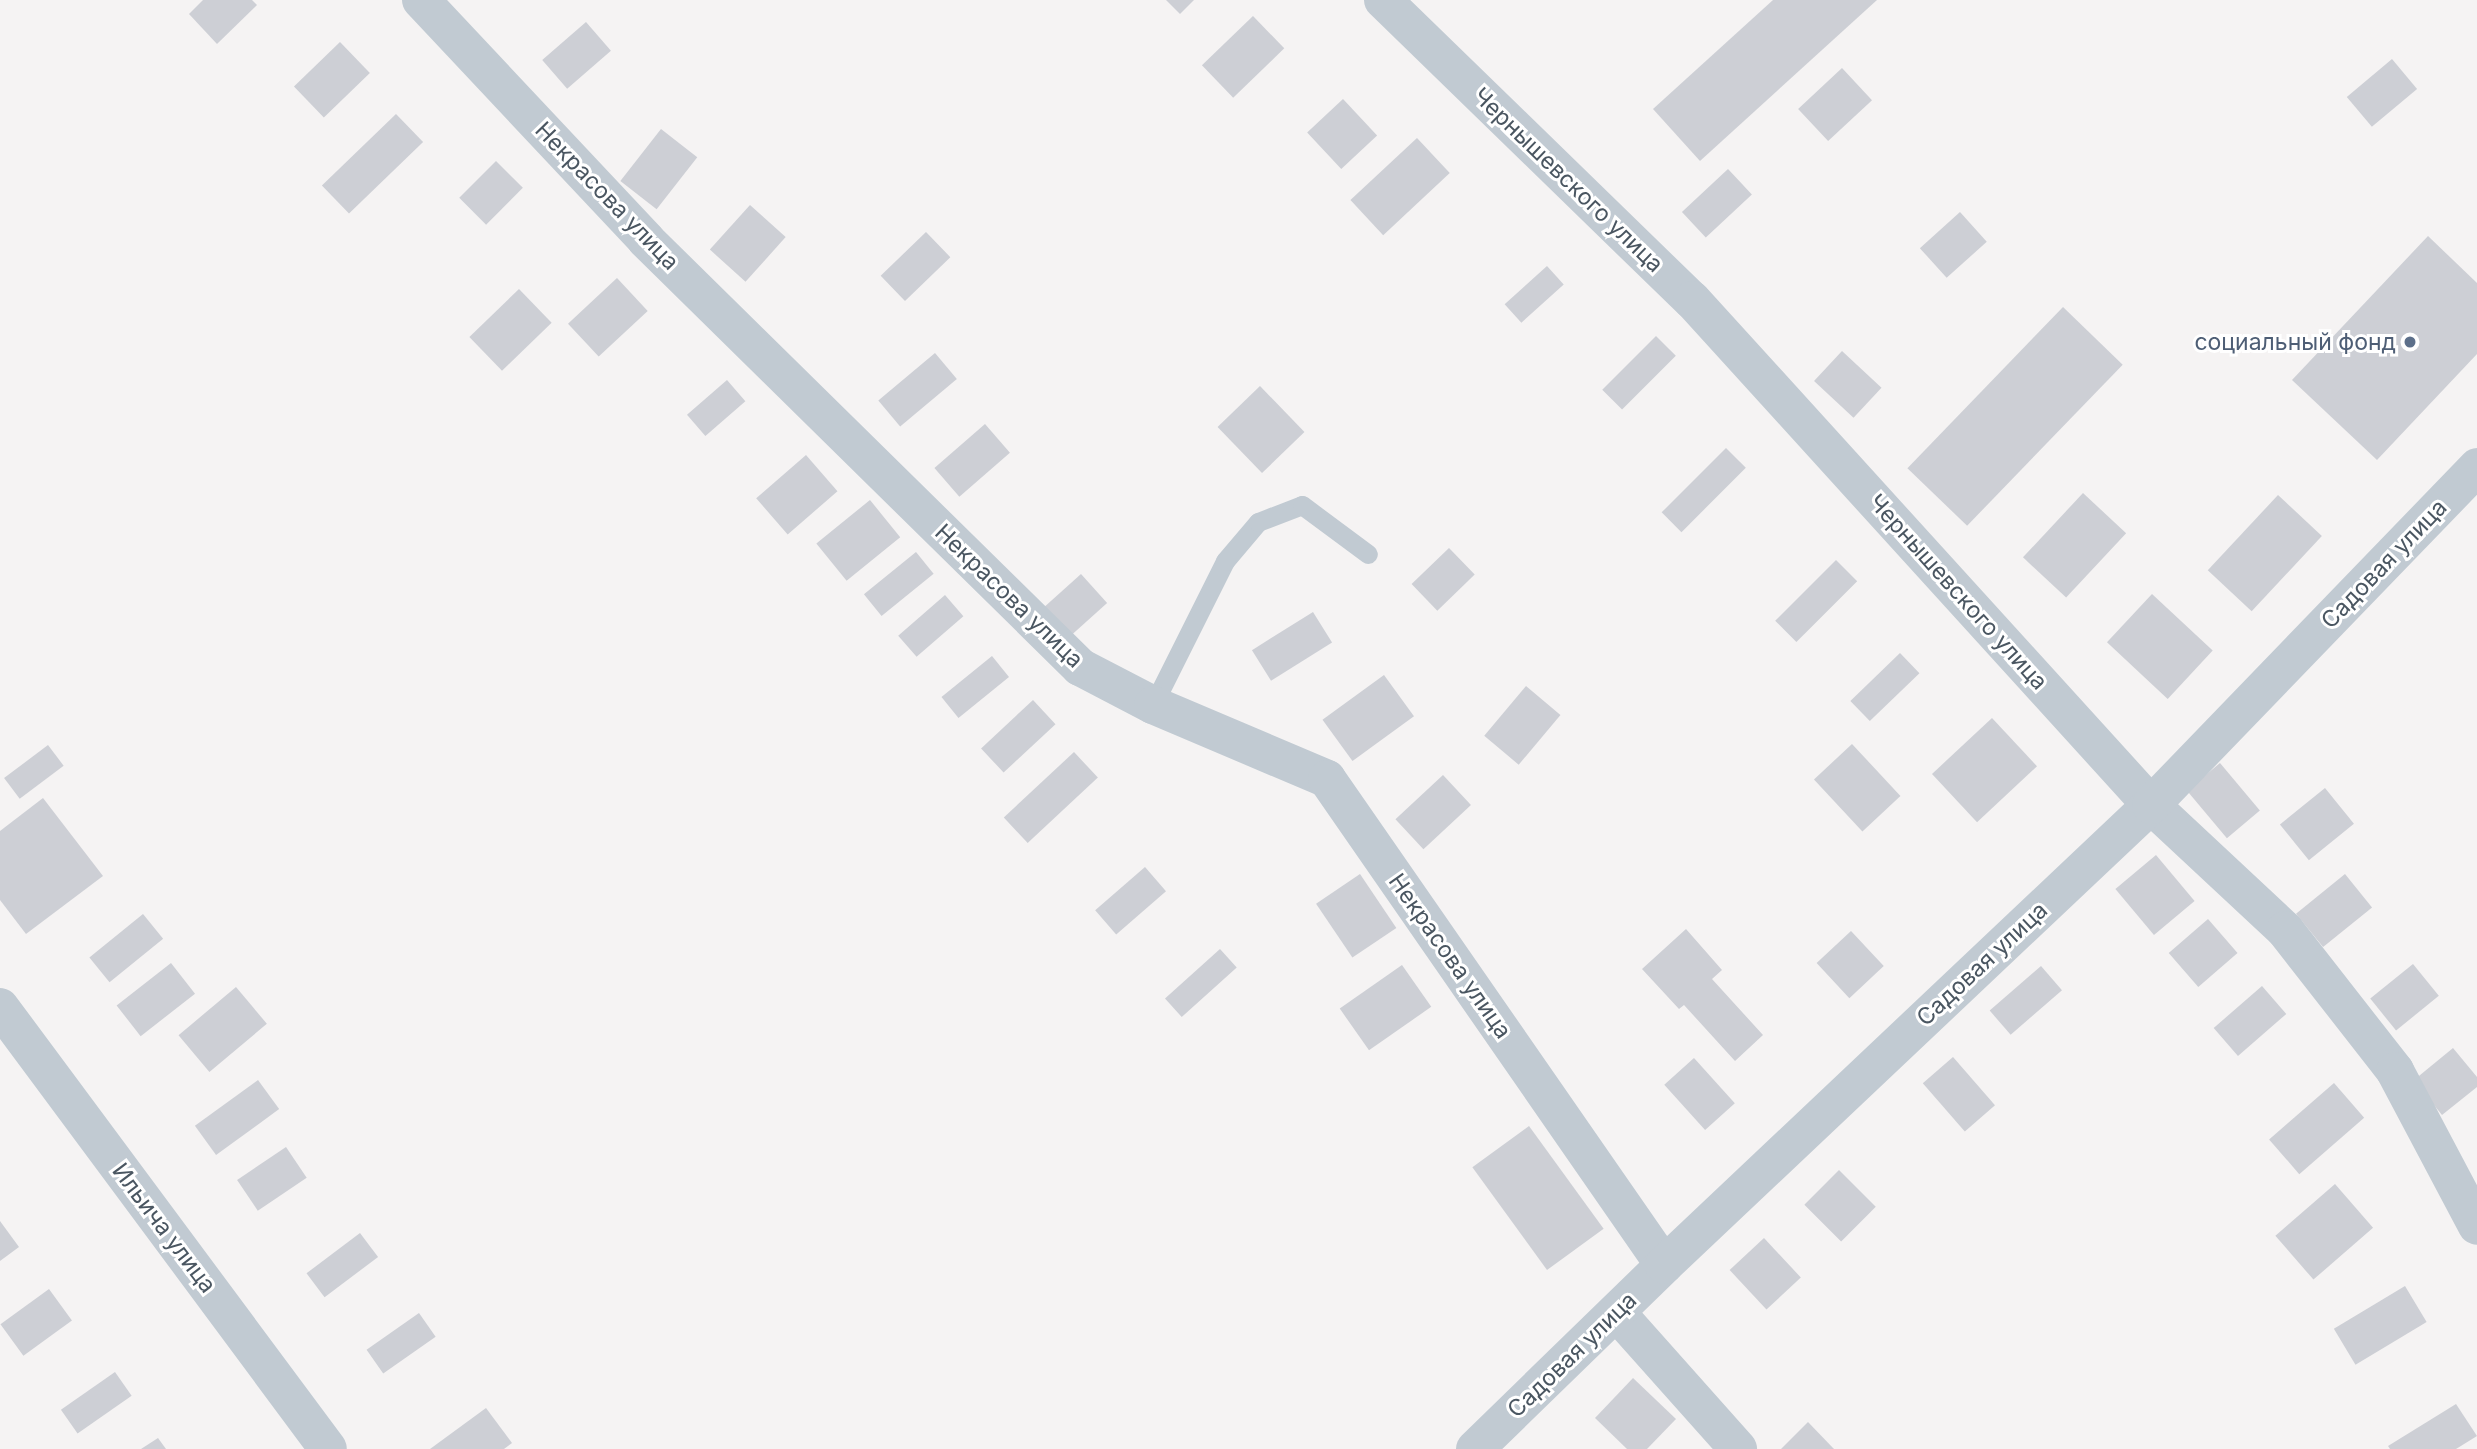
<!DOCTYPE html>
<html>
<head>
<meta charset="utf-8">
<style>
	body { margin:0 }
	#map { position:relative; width:2477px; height:1449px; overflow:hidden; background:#f5f3f3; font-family:Inter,sans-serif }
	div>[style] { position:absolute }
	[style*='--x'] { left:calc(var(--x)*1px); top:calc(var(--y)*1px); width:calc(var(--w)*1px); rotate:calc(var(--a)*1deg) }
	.building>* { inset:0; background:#cdcfd5; transform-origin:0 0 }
	.service>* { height:19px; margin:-9.5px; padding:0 9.5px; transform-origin:9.5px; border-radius:9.5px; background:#c1cad2 }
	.minor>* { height:38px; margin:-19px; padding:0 19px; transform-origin:19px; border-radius:19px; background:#c1cad2 }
	.dots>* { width:19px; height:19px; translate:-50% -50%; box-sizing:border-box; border:4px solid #fff; border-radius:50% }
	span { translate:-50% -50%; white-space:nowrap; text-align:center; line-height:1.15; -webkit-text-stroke:6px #fff; paint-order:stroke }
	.street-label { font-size:23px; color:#4a5661 }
	.service-label { font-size:23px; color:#4e5e75 }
	.right { translate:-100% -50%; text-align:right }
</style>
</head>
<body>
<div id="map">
	<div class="building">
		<div style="clip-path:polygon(203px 0,252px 0,257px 5px,217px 44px,189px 14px)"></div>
		<div style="clip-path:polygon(1166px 0,1194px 0,1180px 14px)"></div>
		<div style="clip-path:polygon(1773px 0,1877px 0,1700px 161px,1653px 109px)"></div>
		<div style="left:1253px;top:16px;width:45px;height:71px;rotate:46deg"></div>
		<div style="left:586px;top:22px;width:38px;height:58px;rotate:49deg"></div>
		<div style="left:340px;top:42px;width:43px;height:64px;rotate:46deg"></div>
		<div style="left:2392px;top:59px;width:39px;height:59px;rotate:50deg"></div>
		<div style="left:1842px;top:68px;width:44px;height:60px;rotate:47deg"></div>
		<div style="left:1343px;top:99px;width:50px;height:49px;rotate:47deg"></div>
		<div style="left:396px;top:114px;width:39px;height:103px;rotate:46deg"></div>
		<div style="left:661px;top:129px;width:46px;height:66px;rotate:38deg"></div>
		<div style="left:1417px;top:138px;width:48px;height:91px;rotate:47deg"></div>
		<div style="left:496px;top:161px;width:38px;height:52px;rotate:45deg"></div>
		<div style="left:1728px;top:169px;width:35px;height:63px;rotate:47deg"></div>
		<div style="left:750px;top:205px;width:48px;height:60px;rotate:42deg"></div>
		<div style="left:1960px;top:212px;width:40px;height:54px;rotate:48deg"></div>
		<div style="left:926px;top:232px;width:35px;height:63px;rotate:46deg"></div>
		<div style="clip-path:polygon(2428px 236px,2477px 283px,2477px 354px,2377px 460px,2292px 380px)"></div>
		<div style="left:1547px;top:266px;width:25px;height:57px;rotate:48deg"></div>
		<div style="left:617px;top:278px;width:45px;height:67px;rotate:47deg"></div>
		<div style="left:519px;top:289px;width:47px;height:69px;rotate:46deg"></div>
		<div style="left:2063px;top:307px;width:83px;height:224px;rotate:44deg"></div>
		<div style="left:1656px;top:336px;width:28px;height:76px;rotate:45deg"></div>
		<div style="left:1842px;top:351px;width:54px;height:41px;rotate:43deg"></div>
		<div style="left:935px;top:353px;width:34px;height:74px;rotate:50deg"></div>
		<div style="left:727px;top:380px;width:28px;height:53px;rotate:49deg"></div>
		<div style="left:1260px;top:386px;width:64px;height:59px;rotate:46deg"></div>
		<div style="left:985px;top:424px;width:38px;height:67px;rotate:49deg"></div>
		<div style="left:1726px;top:448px;width:28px;height:91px;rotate:45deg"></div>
		<div style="left:806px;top:455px;width:48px;height:66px;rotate:49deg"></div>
		<div style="left:2083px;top:493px;width:59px;height:88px;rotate:43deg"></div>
		<div style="left:2278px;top:495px;width:60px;height:103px;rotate:43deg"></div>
		<div style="left:870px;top:500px;width:48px;height:69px;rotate:51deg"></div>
		<div style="left:1449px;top:548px;width:37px;height:52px;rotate:46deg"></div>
		<div style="left:916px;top:552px;width:28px;height:67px;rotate:51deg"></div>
		<div style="left:1836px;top:560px;width:30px;height:86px;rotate:45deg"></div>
		<div style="left:1081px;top:574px;width:39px;height:52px;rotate:48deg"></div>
		<div style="left:2152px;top:594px;width:83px;height:66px;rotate:43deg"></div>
		<div style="left:945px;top:595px;width:28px;height:62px;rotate:49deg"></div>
		<div style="left:1313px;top:612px;width:36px;height:72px;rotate:58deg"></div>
		<div style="left:1900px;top:653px;width:28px;height:69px;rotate:46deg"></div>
		<div style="left:992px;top:656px;width:27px;height:65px;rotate:51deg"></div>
		<div style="left:1384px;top:675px;width:51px;height:76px;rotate:54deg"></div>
		<div style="left:1526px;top:686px;width:45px;height:65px;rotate:40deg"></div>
		<div style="left:1033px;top:700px;width:33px;height:71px;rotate:47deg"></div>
		<div style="left:1992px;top:718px;width:66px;height:82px;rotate:47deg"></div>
		<div style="left:1852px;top:744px;width:71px;height:52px;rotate:47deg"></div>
		<div style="left:48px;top:745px;width:26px;height:55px;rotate:53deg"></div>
		<div style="left:1074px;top:752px;width:35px;height:96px;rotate:47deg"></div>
		<div style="left:2220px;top:763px;width:62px;height:43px;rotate:50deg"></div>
		<div style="left:1443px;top:775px;width:41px;height:65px;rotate:47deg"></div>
		<div style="left:2325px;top:788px;width:46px;height:58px;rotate:51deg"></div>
		<div style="clip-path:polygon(43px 798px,103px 876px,26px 934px,0 900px,0 831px)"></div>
		<div style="left:2156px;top:855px;width:60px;height:53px;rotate:50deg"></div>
		<div style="left:1145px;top:867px;width:32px;height:66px;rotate:49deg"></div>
		<div style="left:1360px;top:874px;width:65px;height:53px;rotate:56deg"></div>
		<div style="left:2345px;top:874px;width:43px;height:63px;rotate:51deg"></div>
		<div style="left:143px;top:914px;width:32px;height:69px;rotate:51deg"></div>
		<div style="left:2208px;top:919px;width:45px;height:52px;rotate:49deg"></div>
		<div style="clip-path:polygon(1686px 929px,1722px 970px,1712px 979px,1763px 1035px,1735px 1061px,1684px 1005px,1679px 1009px,1642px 969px)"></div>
		<div style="left:1851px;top:931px;width:48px;height:47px;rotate:47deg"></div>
		<div style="left:1220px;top:949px;width:25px;height:74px;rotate:48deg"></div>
		<div style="left:171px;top:963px;width:39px;height:69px;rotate:52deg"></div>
		<div style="left:2413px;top:964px;width:41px;height:55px;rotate:51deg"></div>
		<div style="left:1402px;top:965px;width:51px;height:76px;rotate:55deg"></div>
		<div style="left:2041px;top:966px;width:32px;height:68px;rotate:49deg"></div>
		<div style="left:2262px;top:986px;width:37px;height:64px;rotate:49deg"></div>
		<div style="left:236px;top:987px;width:48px;height:75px;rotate:50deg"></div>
		<div style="clip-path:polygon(2453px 1048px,2477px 1077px,2477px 1087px,2442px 1115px,2414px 1080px)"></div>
		<div style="left:1953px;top:1057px;width:64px;height:40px;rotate:49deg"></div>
		<div style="left:1694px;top:1058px;width:61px;height:40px;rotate:48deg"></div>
		<div style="left:258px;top:1080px;width:36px;height:78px;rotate:54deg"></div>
		<div style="left:2334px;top:1083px;width:46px;height:86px;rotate:49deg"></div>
		<div style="left:1529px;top:1126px;width:127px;height:70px;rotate:54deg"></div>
		<div style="left:286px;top:1147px;width:37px;height:59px;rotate:56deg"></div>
		<div style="left:1839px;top:1170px;width:52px;height:49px;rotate:45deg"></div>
		<div style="left:2335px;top:1184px;width:58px;height:79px;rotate:49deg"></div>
		<div style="clip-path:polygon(0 1221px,19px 1247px,0 1261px)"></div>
		<div style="left:360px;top:1233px;width:30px;height:67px;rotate:53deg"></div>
		<div style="left:1764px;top:1238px;width:54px;height:47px;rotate:47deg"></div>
		<div style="left:2405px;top:1286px;width:42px;height:83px;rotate:59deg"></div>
		<div style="left:49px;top:1289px;width:39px;height:60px;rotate:54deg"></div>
		<div style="left:419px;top:1313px;width:29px;height:64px;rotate:55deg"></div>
		<div style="left:115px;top:1372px;width:29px;height:66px;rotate:55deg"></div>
		<div style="clip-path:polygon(1633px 1378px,1676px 1419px,1647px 1449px,1627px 1449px,1595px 1418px)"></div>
		<div style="clip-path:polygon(2456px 1404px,2477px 1436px,2456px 1449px,2390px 1449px,2388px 1446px)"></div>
		<div style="clip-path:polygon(486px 1408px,512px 1443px,504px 1449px,430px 1449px)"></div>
		<div style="clip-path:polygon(1808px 1422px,1834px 1449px,1781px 1449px)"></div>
		<div style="clip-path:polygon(158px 1438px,166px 1449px,141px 1449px)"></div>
	</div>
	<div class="service">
		<div style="--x:1153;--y:705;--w:161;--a:-63.4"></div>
		<div style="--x:1225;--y:561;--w:51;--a:-49.8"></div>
		<div style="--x:1258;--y:522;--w:47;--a:-21.1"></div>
		<div style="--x:1302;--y:505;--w:82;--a:36.6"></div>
	</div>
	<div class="minor">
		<div style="--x:421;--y:0;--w:329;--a:46.8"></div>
		<div style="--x:646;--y:240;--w:609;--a:44.53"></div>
		<div style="--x:1080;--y:667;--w:82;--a:27.5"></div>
		<div style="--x:1153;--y:705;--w:189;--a:23"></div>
		<div style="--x:1327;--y:779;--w:591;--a:55.26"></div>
		<div style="--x:1383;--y:0;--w:431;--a:44.2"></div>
		<div style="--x:1692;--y:300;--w:682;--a:47.73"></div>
		<div style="--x:2151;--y:805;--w:183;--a:43"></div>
		<div style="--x:2285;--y:930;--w:179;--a:52"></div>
		<div style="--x:2395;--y:1071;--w:175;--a:62.1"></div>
		<div style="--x:0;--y:1007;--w:550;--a:53.42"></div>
		<div style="--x:1617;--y:1313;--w:182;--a:48.3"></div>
		<div style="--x:1475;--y:1449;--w:264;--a:-44.2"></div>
		<div style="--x:1664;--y:1265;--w:670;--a:-43.37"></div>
		<div style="--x:2151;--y:805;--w:470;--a:-46"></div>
	</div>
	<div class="dots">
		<div style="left:2410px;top:342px;background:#5c6f8a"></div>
	</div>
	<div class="street-label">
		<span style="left:1568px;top:180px;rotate:44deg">Чернышевского улица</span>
		<span style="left:607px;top:196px;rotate:46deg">Некрасова улица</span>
		<span style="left:2384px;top:564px;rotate:-46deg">Садовая улица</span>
		<span style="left:1958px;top:592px;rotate:48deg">Чернышевского улица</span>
		<span style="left:1009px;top:596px;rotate:44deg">Некрасова улица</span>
		<span style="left:1450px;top:956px;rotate:55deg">Некрасова улица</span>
		<span style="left:1982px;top:964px;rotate:-43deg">Садовая улица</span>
		<span style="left:164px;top:1228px;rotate:53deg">Ильича улица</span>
		<span style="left:1572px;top:1355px;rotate:-44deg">Садовая улица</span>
	</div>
	<div class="service-label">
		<span class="right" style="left:2396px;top:342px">социальный фонд</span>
	</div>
</div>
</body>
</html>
